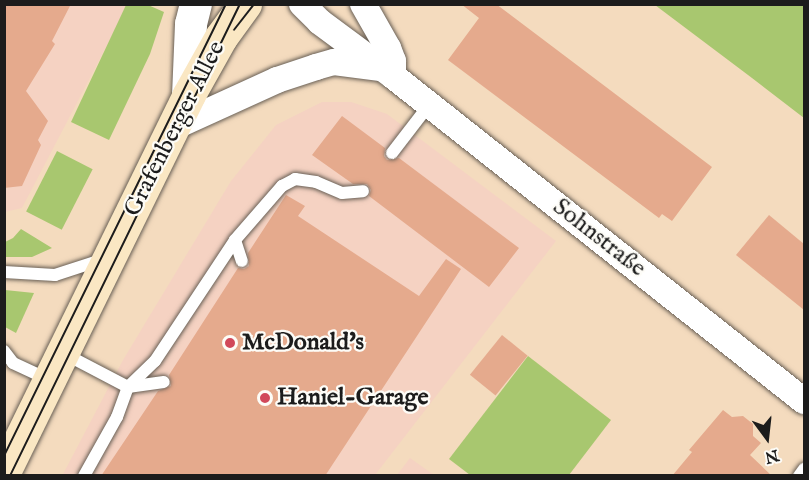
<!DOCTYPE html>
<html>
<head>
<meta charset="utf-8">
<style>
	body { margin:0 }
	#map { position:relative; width:809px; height:480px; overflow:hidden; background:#f4dbbe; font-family:"IM FELL English",serif }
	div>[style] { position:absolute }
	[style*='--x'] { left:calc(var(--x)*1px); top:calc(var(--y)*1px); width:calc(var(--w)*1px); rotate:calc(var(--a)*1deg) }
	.built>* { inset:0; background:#f5d2c2 }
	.green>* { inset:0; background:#a8c76f; transform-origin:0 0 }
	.building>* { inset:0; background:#e5aa8d; transform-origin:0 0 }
	.roads { filter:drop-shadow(0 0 2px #685f55) drop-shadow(0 0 2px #685f55) }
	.service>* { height:12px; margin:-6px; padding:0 6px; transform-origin:6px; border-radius:6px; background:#fff }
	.minor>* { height:26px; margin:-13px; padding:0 13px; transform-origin:13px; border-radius:13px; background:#fff }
	.tertiary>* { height:32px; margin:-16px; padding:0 16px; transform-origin:16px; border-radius:16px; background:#fff }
	.secondary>* { height:33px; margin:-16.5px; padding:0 16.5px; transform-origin:16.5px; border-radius:16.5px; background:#fae7c3 }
	.tram>* { height:1.5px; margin:-0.75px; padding:0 0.75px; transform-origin:0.75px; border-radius:0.75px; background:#1c1c1c }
	.dots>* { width:16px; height:16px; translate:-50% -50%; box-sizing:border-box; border:3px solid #fdfcf7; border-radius:50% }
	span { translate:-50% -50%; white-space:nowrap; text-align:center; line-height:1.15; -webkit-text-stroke:4.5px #fdfcf7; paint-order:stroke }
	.street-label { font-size:24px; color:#1c1c1c }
	.poi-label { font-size:24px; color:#1c1c1c; font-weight:700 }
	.left { translate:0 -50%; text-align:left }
	.frame { position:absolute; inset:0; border:6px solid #1c1c1c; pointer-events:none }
	.north { position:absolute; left:737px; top:408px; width:60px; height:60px; -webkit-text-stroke:4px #fdfcf7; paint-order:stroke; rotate:165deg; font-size:16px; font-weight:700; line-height:24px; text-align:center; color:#1c1c1c }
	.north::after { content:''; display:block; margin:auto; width:21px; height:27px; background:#1c1c1c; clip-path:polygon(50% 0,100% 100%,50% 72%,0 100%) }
</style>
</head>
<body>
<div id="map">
	<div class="built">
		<div style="clip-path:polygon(4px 5px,128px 5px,22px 208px,5px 212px)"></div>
		<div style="clip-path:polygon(322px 102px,351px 102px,387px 114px,556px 241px,375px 475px,62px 476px,123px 360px,231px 181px,276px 125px)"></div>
		<div style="clip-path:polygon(410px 458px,434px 475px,397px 475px)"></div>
	</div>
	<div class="green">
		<div style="clip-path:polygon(126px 5px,148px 5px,164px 12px,150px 54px,109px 140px,71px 122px)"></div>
		<div style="clip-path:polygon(655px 5px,804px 5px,804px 118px,752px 78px)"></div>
		<div style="left:57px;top:151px;width:40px;height:68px;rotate:27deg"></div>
		<div style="clip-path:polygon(21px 229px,52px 248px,32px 257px,5px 257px,5px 242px,13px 238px)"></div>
		<div style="clip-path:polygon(5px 290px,34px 293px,16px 333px,5px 327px)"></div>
		<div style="clip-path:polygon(528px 356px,611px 420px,569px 475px,470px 475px,449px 459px)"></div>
	</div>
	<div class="building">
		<div style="clip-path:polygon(4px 4px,71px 4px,52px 41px,55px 44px,26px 91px,48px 121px,38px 140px,41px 145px,22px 186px,4px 188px)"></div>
		<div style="clip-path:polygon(461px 4px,496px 4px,712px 167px,672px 221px,662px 214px,659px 218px,448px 60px,479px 18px)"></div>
		<div style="clip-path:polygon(342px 116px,385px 148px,384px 156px,387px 160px,399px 158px,519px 248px,489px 287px,369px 196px,371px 190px,367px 184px,353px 184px,312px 155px)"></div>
		<div style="clip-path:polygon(286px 195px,305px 206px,298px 216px,419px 296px,446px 259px,461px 269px,325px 476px,101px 476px,158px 391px,171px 386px,169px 375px,238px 268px,244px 269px,249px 266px,248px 253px)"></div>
		<div style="clip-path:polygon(769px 215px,804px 244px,804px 310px,736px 255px)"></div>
		<div style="left:502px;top:335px;width:33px;height:51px;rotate:39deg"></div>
		<div style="clip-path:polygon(723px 410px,732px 417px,743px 416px,753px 424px,753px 436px,761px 443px,750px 455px,772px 476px,672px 476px,692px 452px,689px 450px)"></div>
	</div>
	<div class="roads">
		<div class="service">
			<div style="--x:392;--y:153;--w:61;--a:-52.4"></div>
			<div style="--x:235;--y:240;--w:22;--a:72"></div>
			<div style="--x:4;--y:272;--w:51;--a:3.4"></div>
			<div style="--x:55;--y:275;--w:48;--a:-18.1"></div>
			<div style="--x:4;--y:351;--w:15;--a:53"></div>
			<div style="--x:13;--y:363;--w:38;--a:25"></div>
			<div style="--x:63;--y:353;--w:73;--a:27.6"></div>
			<div style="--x:128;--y:387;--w:36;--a:-8"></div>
			<div style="--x:84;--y:476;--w:68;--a:-60.8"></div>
			<div style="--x:117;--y:417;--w:32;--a:-70"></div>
			<div style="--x:128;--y:387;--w:37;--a:-44"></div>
			<div style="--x:155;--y:361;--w:145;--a:-56.5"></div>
			<div style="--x:235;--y:240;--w:72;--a:-49"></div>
			<div style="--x:282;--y:186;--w:15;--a:-28"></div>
			<div style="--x:295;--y:179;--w:21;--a:8"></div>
			<div style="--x:316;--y:182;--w:28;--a:23"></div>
			<div style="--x:342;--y:193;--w:21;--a:-5"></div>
			<div style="--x:799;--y:476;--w:9;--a:-54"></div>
		</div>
		<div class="minor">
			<div style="--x:302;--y:4;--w:25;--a:45"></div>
			<div style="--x:320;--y:22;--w:91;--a:36.5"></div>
			<div style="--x:393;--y:76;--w:524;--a:38.34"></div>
			<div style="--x:363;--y:4;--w:51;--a:60.4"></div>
			<div style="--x:388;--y:48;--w:14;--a:69"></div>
			<div style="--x:393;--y:61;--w:15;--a:90"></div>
			<div style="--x:174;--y:127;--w:113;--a:-24.5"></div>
			<div style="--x:277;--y:80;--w:41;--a:-18.4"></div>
			<div style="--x:316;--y:67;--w:19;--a:-16"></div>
			<div style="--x:334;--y:62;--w:45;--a:7.6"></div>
		</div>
		<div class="tertiary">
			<div style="--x:188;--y:96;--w:72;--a:-87.6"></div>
			<div style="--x:191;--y:24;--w:21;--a:-76"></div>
		</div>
		<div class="secondary">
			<div style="--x:4;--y:472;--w:419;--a:-63.9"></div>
			<div style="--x:188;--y:96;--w:68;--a:-60.8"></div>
			<div style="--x:221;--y:37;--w:41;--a:-54"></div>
		</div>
	</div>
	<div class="tram">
		<div style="--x:234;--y:30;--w:33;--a:-52"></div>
		<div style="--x:4;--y:456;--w:504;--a:-63.84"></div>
		<div style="--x:10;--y:476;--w:525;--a:-64.02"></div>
	</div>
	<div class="dots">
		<div style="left:230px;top:343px;background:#d1495b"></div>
		<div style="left:265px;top:398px;background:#d1495b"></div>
	</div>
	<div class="street-label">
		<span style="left:175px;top:129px;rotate:-63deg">Grafenberger Allee</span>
		<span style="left:599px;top:238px;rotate:38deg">Sohnstraße</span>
	</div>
	<div class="poi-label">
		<span class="left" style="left:242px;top:343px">McDonald's</span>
		<span class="left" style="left:277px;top:398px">Haniel-Garage</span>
	</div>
	<div class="frame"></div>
	<div class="north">N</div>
</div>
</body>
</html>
